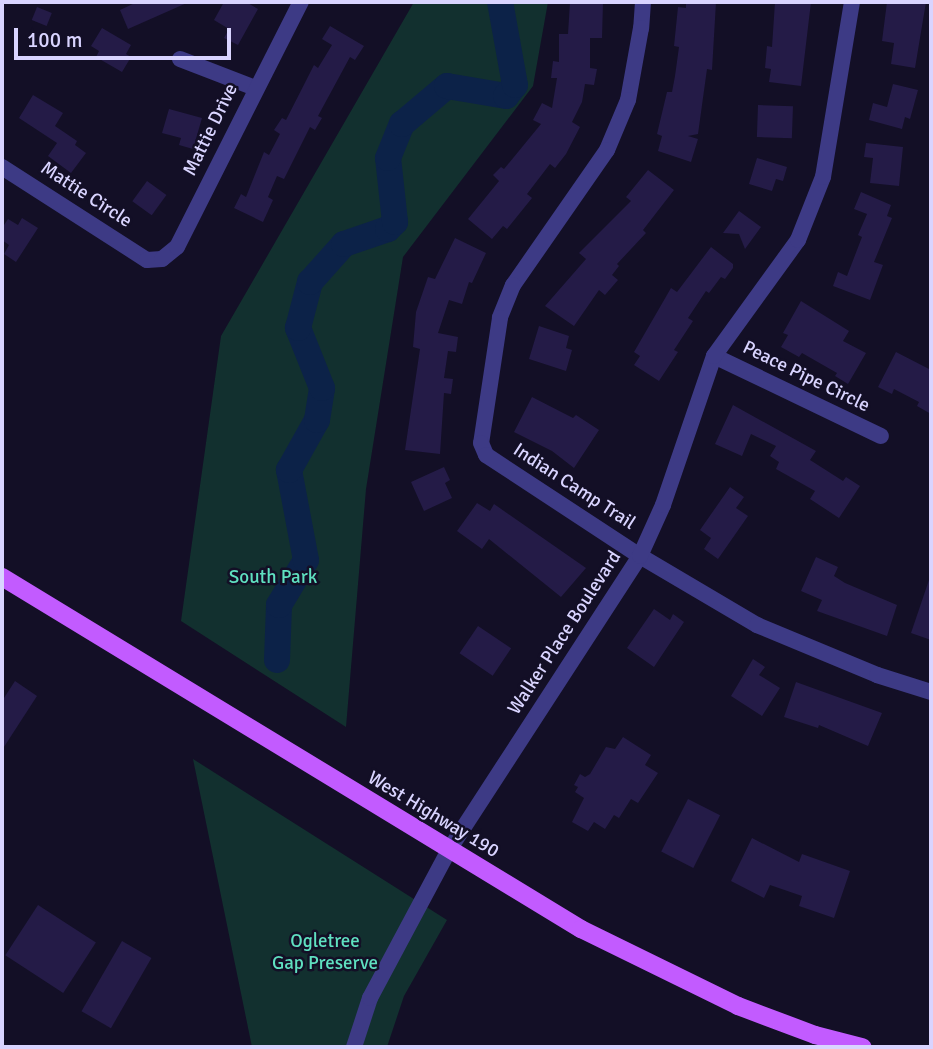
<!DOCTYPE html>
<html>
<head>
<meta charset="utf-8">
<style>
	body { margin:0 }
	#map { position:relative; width:933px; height:1049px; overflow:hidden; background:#130f26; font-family:Signika,sans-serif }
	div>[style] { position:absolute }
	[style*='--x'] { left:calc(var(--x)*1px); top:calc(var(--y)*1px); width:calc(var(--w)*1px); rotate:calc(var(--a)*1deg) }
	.green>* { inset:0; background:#12302f }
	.river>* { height:26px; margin:-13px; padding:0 13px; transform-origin:13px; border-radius:13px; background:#0c2248 }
	.building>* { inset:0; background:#241b47; transform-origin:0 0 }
	.minor>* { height:16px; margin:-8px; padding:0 8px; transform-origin:8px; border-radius:8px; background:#3d3a85 }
	.major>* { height:18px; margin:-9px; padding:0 9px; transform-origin:9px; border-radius:9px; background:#c25bff }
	span { translate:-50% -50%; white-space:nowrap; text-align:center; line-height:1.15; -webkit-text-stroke:5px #130f26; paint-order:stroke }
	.street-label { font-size:19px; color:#d9d4ff }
	.park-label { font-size:19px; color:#5fe0c0 }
	.frame { position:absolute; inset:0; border:4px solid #d9d4ff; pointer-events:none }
	.scale { position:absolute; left:14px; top:28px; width:217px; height:32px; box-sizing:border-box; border:4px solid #d9d4ff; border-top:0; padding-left:9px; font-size:21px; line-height:24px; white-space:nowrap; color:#d9d4ff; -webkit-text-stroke:5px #130f26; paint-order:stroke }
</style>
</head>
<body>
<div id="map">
	<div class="green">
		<div style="clip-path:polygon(414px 2px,548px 2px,533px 86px,403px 257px,366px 489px,346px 727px,181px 621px,221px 336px)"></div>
		<div style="clip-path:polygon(193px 759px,447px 920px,404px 996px,387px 1047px,252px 1047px)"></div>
	</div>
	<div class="river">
		<div style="--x:277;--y:660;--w:55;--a:-87.9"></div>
		<div style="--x:279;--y:605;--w:52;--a:-59"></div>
		<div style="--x:306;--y:560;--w:92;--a:-100.7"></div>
		<div style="--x:289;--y:470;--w:57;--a:-60.8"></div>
		<div style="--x:317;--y:420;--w:32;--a:-81"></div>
		<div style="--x:322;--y:388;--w:65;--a:-111.8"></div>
		<div style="--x:298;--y:328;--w:48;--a:-75.4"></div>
		<div style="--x:310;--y:282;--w:51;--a:-48.2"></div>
		<div style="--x:344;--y:244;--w:46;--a:-18.8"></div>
		<div style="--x:388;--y:229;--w:10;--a:-45"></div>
		<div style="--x:395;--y:222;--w:64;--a:-96.2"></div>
		<div style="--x:388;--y:158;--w:37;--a:-68"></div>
		<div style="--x:402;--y:124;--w:59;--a:-40.2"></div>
		<div style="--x:447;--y:86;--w:60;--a:9.6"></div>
		<div style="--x:506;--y:96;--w:14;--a:-51"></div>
		<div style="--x:515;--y:85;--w:84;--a:-100.2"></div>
	</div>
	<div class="building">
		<div style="clip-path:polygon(137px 2px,189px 2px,128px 29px,120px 10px)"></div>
		<div style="clip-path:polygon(224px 2px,246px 2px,258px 9px,238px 45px,224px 38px,229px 29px,214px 20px)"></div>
		<div style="clip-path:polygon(570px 2px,603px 2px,602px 38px,590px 38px,590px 68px,597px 69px,594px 85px,585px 84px,582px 102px,572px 122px,580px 127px,566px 154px,555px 168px,550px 164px,527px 194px,532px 198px,507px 229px,503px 226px,492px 239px,468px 219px,499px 181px,493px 175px,501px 167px,504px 169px,541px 124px,533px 120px,542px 103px,552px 108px,557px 78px,551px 78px,553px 61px,559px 62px,559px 34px,568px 34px)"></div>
		<div style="clip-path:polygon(686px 2px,716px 2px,712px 70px,707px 69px,698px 134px,688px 136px,698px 139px,691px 162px,658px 151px,662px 136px,657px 134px,667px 92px,672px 92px,675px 76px,679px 47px,674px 46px,678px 7px,686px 8px)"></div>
		<div style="clip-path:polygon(775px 2px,811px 2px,801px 86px,769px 82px,771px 69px,765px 68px,767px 46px,772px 47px)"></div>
		<div style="clip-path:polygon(887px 2px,926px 2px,915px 68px,891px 64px,894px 43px,882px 41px)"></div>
		<div style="left:37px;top:7px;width:16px;height:14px;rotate:22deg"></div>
		<div style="clip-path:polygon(330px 26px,364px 46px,355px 60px,350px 57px,318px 116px,322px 118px,315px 130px,310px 127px,284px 179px,277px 176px,268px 197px,273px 200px,263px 222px,234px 208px,241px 194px,246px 197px,264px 152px,269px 155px,280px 134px,274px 130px,282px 118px,286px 120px,314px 65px,318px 68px,332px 45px,322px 39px)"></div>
		<div style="clip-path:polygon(102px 28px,131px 45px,126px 54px,131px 57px,122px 72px,96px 57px,99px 51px,91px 46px)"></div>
		<div style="clip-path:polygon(893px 84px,918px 90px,910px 119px,905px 117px,902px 129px,869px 120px,873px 103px,887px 107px)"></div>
		<div style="clip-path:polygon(33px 95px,63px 113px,55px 126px,77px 141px,75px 145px,86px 153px,71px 173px,48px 156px,57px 143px,19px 118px)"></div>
		<div style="left:758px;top:105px;width:35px;height:32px;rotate:2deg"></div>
		<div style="clip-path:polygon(169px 109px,202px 118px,193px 149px,179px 145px,181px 138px,162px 133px)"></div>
		<div style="clip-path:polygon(866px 143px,903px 147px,899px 186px,870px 183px,873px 158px,864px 157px)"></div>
		<div style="clip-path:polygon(757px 158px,787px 167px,783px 181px,776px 179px,772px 191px,749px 184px)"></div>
		<div style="clip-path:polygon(648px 170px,674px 190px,643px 230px,646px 233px,617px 264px,619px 266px,612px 275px,618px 280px,605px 295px,599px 290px,574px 326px,545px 306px,586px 259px,579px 253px,631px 201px,626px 197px)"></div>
		<div style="left:147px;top:181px;width:24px;height:25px;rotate:36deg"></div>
		<div style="clip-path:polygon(861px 192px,891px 205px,887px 216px,892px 218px,874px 262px,883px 265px,870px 300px,833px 286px,838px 272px,847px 276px,862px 237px,858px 235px,867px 214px,854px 209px)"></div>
		<div style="clip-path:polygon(739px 211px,761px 227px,745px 249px,739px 234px,723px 233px)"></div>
		<div style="clip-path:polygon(22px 218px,38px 228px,16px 262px,4px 254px,9px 245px,2px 240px,2px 228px,8px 219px,18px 225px)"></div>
		<div style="clip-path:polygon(455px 238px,486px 253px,472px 283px,469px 282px,462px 304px,449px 300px,438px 333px,458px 337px,456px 352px,448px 351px,444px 378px,453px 379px,451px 394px,444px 393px,440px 454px,405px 450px,420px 349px,413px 347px,416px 312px,428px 277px,435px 279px)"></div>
		<div style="clip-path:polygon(711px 247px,733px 264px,733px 268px,725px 279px,721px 277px,709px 293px,706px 291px,688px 318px,693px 321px,674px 350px,678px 352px,659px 381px,634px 365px,640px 356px,634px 352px,671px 288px,677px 292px)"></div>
		<div style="clip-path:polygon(801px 301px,849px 331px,843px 341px,866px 353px,848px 384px,835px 376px,837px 373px,802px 353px,799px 357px,781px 347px,788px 335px,783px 333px)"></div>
		<div style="clip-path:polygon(539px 326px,569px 336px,566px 348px,572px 350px,566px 371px,529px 359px)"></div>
		<div style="clip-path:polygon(896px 352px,931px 370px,931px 414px,917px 406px,919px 402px,894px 389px,892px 394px,878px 387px)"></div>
		<div style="clip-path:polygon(532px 397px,573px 418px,576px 415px,599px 430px,574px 468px,552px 451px,514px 432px)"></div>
		<div style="clip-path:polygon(733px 405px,816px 451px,810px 460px,843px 481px,846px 477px,860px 486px,839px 518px,810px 499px,815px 491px,776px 469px,779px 462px,770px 456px,776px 446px,751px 434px,742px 456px,715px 444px)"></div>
		<div style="clip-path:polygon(444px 467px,450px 480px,445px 483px,452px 498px,424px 511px,411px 482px)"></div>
		<div style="clip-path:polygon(730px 487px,744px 497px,736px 508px,748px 516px,718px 559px,704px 549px,711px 538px,700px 530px)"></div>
		<div style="clip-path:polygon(477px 503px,490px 511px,494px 504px,586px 568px,561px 597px,489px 539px,482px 549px,457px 531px)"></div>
		<div style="clip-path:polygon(816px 557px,838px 567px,834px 576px,845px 583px,897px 605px,887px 636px,817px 611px,822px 600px,801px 591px)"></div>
		<div style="clip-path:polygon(929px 580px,931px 580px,931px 640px,911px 633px)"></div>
		<div style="clip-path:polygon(654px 609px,670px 620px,673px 614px,684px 622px,654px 667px,627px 648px)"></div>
		<div style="left:478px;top:626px;width:40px;height:33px;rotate:34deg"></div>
		<div style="clip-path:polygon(753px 659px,765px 667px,759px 675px,780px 688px,762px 716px,731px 696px)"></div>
		<div style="clip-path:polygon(15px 681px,37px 696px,2px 750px,2px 701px)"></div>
		<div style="clip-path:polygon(796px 682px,882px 713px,868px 746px,819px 725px,818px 728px,784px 717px)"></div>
		<div style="clip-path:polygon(623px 737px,651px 755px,645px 765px,658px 773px,638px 803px,631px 799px,619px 818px,614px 815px,605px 829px,594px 822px,588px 831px,572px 822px,584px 798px,575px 792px,578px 787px,574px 785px,580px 774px,585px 777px,590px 774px,606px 747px,615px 749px)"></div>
		<div style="left:688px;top:799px;width:36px;height:59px;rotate:27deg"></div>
		<div style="clip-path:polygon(752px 838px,799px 862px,802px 854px,850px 871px,834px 918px,799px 906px,802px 896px,770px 885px,764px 898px,731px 881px)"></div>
		<div style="left:38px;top:905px;width:69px;height:60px;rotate:33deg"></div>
		<div style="left:122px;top:941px;width:34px;height:81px;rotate:30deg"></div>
	</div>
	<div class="minor">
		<div style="--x:643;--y:2;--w:26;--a:94"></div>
		<div style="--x:641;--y:28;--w:73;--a:100.2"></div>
		<div style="--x:628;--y:100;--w:54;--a:112.8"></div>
		<div style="--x:607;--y:150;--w:165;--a:124.8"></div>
		<div style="--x:513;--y:285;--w:35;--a:112"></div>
		<div style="--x:500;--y:318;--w:126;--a:98.6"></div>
		<div style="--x:481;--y:443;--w:13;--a:67"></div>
		<div style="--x:486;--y:455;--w:184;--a:33.3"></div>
		<div style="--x:640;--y:556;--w:136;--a:30.5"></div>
		<div style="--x:757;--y:625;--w:130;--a:22.6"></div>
		<div style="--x:877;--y:675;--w:57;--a:17.5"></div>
		<div style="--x:180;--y:59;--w:80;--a:21.1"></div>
		<div style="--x:2;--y:167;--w:172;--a:32.7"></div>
		<div style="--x:147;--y:260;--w:15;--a:-4"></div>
		<div style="--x:162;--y:259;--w:19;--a:-39"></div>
		<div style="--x:177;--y:247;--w:275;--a:-63.2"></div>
		<div style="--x:714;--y:356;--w:185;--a:25.6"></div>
		<div style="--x:354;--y:1047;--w:52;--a:-71.9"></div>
		<div style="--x:370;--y:998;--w:168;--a:-61.9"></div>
		<div style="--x:449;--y:850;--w:351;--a:-57"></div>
		<div style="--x:640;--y:556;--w:56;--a:-65.7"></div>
		<div style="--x:663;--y:505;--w:157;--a:-71.1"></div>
		<div style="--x:714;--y:356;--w:143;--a:-54.1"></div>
		<div style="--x:798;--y:240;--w:68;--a:-68.4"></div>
		<div style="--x:823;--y:177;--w:177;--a:-80.6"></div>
	</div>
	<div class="major">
		<div style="--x:2;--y:577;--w:678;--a:31.3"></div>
		<div style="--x:581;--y:929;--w:175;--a:26.1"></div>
		<div style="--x:738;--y:1006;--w:82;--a:20.6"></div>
		<div style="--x:815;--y:1035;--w:49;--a:14.3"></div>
	</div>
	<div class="street-label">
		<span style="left:211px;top:130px;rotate:-64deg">Mattie Drive</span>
		<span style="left:86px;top:195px;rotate:33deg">Mattie Circle</span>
		<span style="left:806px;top:377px;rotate:26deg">Peace Pipe Circle</span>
		<span style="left:574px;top:487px;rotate:33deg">Indian Camp Trail</span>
		<span style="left:565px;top:633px;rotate:-57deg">Walker Place Boulevard</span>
		<span style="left:433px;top:815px;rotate:31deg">West Highway 190</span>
	</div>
	<div class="park-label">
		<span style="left:273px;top:578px">South Park</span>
		<span style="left:325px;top:953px">Ogletree<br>Gap Preserve</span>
	</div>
	<div class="frame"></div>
	<div class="scale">100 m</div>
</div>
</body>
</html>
